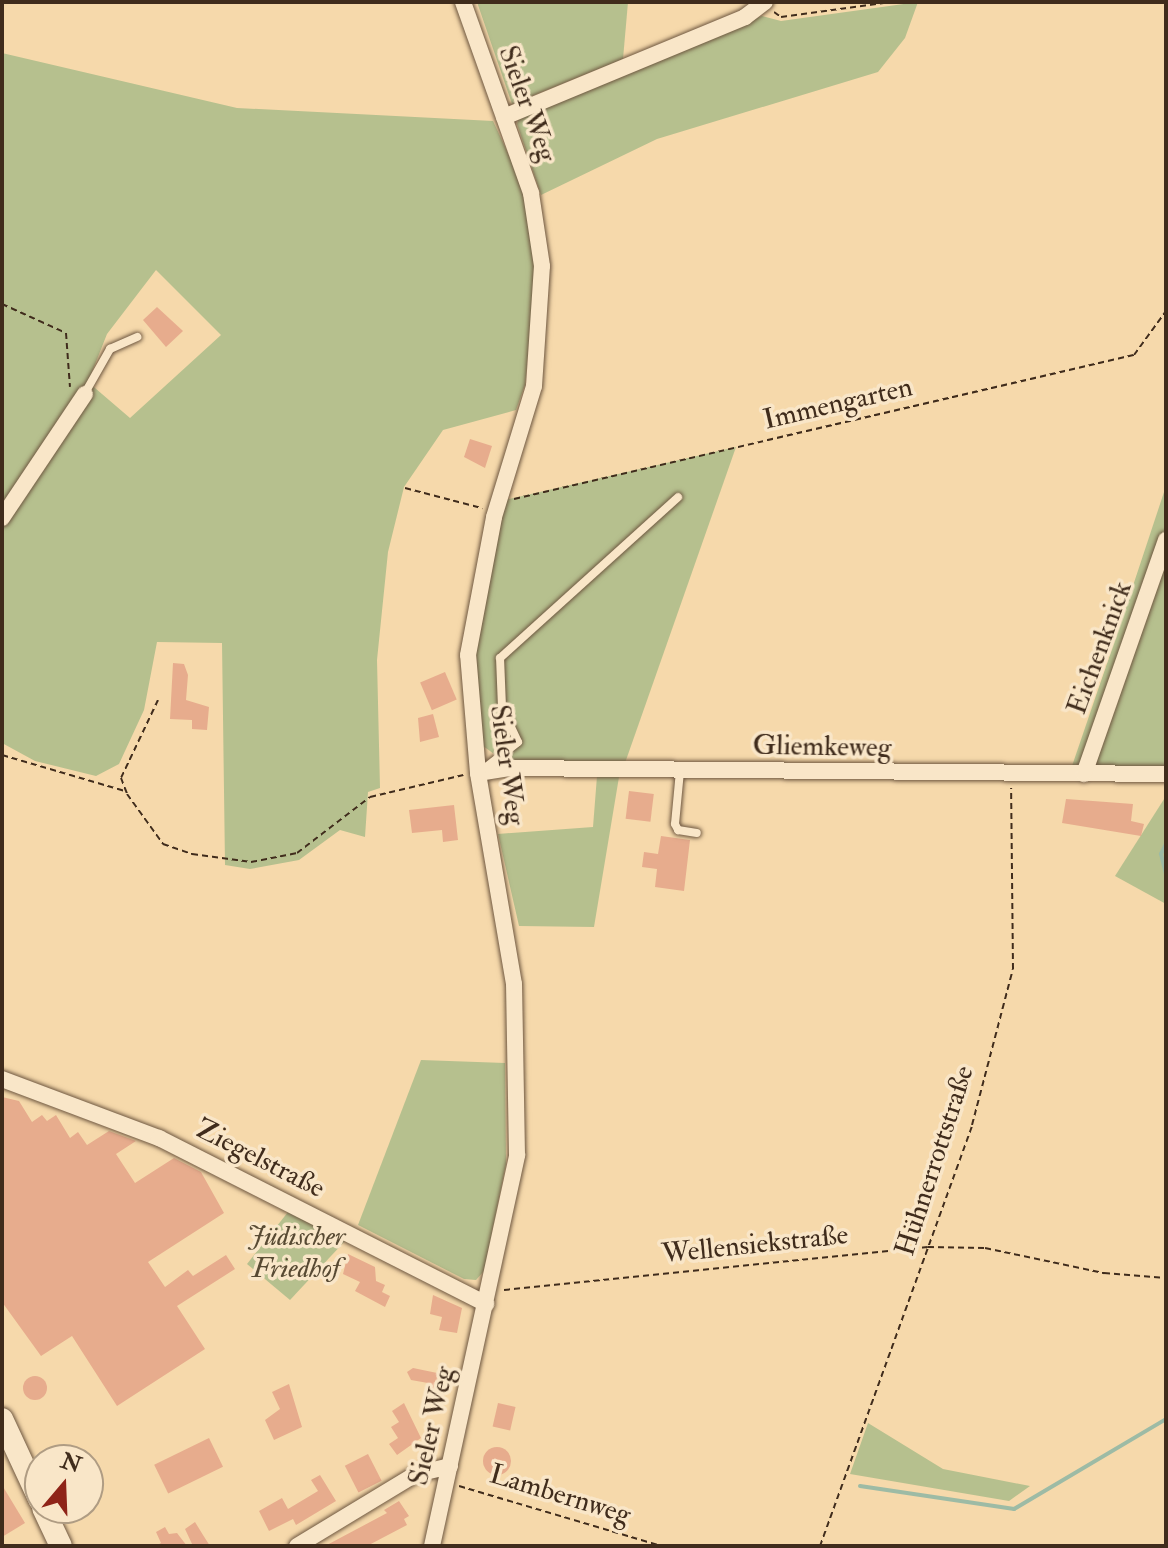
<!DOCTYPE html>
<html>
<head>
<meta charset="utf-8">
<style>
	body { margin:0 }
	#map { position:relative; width:1168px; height:1548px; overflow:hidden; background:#f6d9ab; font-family:"IM FELL Double Pica",serif }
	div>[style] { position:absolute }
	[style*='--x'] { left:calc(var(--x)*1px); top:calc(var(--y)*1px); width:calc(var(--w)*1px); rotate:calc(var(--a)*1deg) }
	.green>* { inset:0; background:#b6c08e }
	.stream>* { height:4px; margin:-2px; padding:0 2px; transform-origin:2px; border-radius:2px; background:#9dbba5 }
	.building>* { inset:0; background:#e7ac8d; transform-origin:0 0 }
	.round { border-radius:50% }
	.path>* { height:2px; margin-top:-1px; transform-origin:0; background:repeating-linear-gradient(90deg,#402c1c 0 6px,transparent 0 10px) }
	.roads { filter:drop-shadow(0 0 2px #6e5740) drop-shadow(0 0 2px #6e5740) }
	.service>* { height:8px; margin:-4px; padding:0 4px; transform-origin:4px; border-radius:4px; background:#f9e6c8 }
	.minor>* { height:16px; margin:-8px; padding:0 8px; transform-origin:8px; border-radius:8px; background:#f9e6c8 }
	.secondary>* { height:22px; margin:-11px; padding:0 11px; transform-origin:11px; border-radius:11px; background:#f9e6c8 }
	span { translate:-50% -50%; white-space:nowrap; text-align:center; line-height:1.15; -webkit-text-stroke:7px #f9e6c8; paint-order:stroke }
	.street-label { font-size:28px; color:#402c1c }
	.park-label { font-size:28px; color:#584a33; font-style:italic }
	.frame { position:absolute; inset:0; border:4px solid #402c1c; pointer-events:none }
	.north { position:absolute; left:24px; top:1444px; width:80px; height:80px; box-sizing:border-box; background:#f9e6c8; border:2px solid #af9c83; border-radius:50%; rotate:19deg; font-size:22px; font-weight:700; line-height:32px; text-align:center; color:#402c1c }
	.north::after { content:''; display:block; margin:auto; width:28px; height:36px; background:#8f2418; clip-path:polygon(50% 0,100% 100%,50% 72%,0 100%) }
</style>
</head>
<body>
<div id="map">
	<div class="green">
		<div style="clip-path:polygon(477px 2px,628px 2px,623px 59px,512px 104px)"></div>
		<div style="clip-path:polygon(918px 2px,905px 38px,878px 72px,657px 139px,541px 195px,517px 124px,520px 114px,762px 16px,781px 21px)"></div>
		<div style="clip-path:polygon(evenodd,2px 53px,237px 108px,493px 121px,527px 194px,537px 266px,525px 385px,516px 410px,443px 430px,404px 487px,388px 552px,377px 660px,380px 788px,368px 792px,365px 837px,340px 830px,299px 860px,250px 869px,225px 865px,222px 643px,157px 642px,144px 710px,119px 764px,96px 776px,35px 761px,2px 743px,2px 53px,156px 270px,221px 335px,130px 418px,88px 382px,107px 334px,156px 270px)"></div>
		<div style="clip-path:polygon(736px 447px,625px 763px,508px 764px,483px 746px,476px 654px,505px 500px)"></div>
		<div style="clip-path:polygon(1166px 486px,1166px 769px,1072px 766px,1114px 643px)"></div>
		<div style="clip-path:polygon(597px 776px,619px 777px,594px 927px,519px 926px,498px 834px,593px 827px)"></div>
		<div style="clip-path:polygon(1166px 796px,1166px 904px,1115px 876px)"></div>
		<div style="clip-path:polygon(421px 1060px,505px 1063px,506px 1164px,484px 1271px,476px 1280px,464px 1279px,358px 1225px)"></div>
		<div style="clip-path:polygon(288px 1212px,345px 1241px,290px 1300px,247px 1264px)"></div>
		<div style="clip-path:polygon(868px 1423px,943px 1469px,1030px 1486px,1009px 1501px,850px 1474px)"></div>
	</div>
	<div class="stream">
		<div style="--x:1166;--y:844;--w:11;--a:117"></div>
		<div style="--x:1161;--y:854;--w:21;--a:76"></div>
		<div style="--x:860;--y:1486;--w:156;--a:8.5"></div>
		<div style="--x:1014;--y:1509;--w:177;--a:-30.6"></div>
	</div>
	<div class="building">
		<div style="clip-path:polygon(157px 307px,183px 331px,166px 347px,143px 320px)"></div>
		<div style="clip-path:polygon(470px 439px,492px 446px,485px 468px,464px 457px)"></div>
		<div style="clip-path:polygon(173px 663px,184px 664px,188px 675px,186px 700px,209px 707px,207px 730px,192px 729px,192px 720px,170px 719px)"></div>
		<div style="left:445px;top:672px;width:30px;height:27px;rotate:67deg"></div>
		<div style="clip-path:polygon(433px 714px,439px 737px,420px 742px,418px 718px)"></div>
		<div style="left:629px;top:791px;width:25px;height:28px;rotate:7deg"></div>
		<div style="clip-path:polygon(1066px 799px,1133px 804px,1131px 821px,1144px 824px,1141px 836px,1062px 823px)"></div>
		<div style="clip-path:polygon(454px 805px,458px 840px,443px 842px,442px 830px,412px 833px,409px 810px)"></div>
		<div style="clip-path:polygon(661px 836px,690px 840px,684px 891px,655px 887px,657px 869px,642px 867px,644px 852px,658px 854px)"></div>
		<div style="clip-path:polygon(2px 1097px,19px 1101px,32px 1122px,42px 1115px,47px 1121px,56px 1115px,70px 1138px,78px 1132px,87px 1145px,109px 1131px,136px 1141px,116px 1154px,135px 1183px,174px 1158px,201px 1172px,224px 1213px,148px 1262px,165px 1287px,188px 1270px,193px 1276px,226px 1255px,235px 1269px,177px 1306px,205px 1349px,117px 1406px,72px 1336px,41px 1356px,2px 1302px)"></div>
		<div style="clip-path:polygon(348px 1254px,375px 1267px,376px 1281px,385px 1285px,382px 1292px,390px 1296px,385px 1307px,355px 1291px,360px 1282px,343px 1274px)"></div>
		<div style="clip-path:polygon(433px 1295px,462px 1308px,457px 1333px,439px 1330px,442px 1317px,430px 1314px)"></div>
		<div style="clip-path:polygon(413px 1368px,442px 1374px,440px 1381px,447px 1382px,442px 1406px,424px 1402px,428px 1383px,411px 1380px,407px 1372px)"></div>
		<div class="round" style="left:23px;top:1376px;width:24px;height:24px"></div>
		<div style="clip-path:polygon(289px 1384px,302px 1427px,274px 1440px,265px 1420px,280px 1409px,272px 1392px)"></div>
		<div style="clip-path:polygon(404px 1403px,421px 1438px,397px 1455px,389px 1444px,398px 1438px,391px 1427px,399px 1422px,392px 1411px)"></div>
		<div style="left:498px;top:1403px;width:18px;height:24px;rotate:13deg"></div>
		<div style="left:209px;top:1438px;width:32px;height:61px;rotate:64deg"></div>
		<div class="round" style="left:483px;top:1447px;width:28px;height:28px"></div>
		<div style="left:368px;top:1454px;width:30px;height:26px;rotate:63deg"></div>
		<div style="clip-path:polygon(320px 1475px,336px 1501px,296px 1525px,293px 1519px,269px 1531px,259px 1511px,282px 1498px,288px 1509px,318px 1491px,311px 1480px)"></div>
		<div style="clip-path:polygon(2px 1485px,25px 1523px,2px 1537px)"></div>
		<div style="clip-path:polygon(399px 1501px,409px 1516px,404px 1519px,407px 1525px,367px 1546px,325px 1546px,387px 1513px,384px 1510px)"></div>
		<div style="clip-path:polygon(195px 1522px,203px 1535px,210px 1546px,193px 1546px,185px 1529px)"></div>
		<div style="clip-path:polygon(165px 1527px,169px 1534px,177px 1533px,187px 1546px,156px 1546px,161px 1543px,156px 1532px)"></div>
	</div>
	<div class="path">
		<div style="--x:774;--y:12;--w:9;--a:36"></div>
		<div style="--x:781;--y:17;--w:111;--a:-7.8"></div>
		<div style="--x:2;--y:304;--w:70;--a:24.4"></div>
		<div style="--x:66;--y:333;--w:54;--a:85.8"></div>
		<div style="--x:405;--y:488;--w:80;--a:14.6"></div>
		<div style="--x:514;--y:499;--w:637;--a:-13.08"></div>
		<div style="--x:1134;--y:355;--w:54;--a:-54"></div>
		<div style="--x:158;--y:700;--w:86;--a:115.4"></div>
		<div style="--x:121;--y:778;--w:17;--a:69"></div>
		<div style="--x:127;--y:794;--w:62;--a:54.2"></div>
		<div style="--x:163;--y:844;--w:31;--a:19"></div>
		<div style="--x:192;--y:854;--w:60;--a:7.7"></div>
		<div style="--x:251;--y:862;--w:47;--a:-11.1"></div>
		<div style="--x:297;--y:853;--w:92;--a:-37.5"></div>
		<div style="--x:370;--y:797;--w:96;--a:-13.3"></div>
		<div style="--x:2;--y:755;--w:128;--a:16.3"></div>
		<div style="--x:504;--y:1290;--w:426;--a:-5.8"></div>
		<div style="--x:928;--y:1247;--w:57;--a:1"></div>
		<div style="--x:985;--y:1248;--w:122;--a:11.9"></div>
		<div style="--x:1104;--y:1273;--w:62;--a:4.6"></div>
		<div style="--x:459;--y:1486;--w:211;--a:16.5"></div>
		<div style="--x:820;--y:1546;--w:448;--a:-70.1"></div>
		<div style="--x:972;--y:1125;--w:161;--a:-75.3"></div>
		<div style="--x:1013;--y:969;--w:181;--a:-90.6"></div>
	</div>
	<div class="roads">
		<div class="service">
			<div style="--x:85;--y:393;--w:51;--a:-60.4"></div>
			<div style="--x:110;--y:349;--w:30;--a:-24"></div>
			<div style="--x:485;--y:768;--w:42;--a:-38.2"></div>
			<div style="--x:518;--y:742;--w:38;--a:-115"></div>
			<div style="--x:502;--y:707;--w:49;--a:-92.3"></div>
			<div style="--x:500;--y:658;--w:240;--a:-42.1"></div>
			<div style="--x:680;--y:771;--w:53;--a:95.4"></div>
			<div style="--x:675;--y:824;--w:7;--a:63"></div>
			<div style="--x:678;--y:830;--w:19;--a:9"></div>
		</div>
		<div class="minor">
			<div style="--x:504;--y:117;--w:261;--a:-22.5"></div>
			<div style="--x:745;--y:17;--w:25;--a:-37"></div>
			<div style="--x:2;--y:518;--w:149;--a:-56.2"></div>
			<div style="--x:478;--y:773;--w:30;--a:-9"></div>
			<div style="--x:508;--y:768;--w:658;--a:0.52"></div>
			<div style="--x:1084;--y:774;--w:248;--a:-70.7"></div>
			<div style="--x:2;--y:1079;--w:168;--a:20.6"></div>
			<div style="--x:159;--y:1138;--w:367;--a:26.9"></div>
			<div style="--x:297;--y:1546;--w:139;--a:-31.2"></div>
			<div style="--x:416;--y:1474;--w:35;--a:-13"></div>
			<div style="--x:432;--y:1546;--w:400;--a:-77.7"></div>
			<div style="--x:517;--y:1155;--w:171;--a:-91"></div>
			<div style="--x:514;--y:984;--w:214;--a:-99.7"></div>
			<div style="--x:478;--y:773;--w:118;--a:-94.8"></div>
			<div style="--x:468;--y:655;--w:140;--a:-79.3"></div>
			<div style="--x:494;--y:517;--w:137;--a:-73"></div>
			<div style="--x:534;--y:386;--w:120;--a:-86.2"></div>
			<div style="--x:542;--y:266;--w:74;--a:-98.6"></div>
			<div style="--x:531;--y:193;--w:203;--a:-109.6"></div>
		</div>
		<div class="secondary">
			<div style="--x:2;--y:1419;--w:90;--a:65.1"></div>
			<div style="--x:43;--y:1508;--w:42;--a:64.7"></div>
		</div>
	</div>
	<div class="street-label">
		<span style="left:527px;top:104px;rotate:70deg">Sieler Weg</span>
		<span style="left:838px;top:404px;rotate:-13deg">Immengarten</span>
		<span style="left:1100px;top:648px;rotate:-70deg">Eichenknick</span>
		<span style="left:822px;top:747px;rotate:1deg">Gliemkeweg</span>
		<span style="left:507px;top:765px;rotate:82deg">Sieler Weg</span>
		<span style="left:260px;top:1159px;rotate:27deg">Ziegelstraße</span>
		<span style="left:935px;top:1161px;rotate:-72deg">Hühnerrottstraße</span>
		<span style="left:755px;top:1245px;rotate:-6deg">Wellensiekstraße</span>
		<span style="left:432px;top:1426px;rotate:-77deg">Sieler Weg</span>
		<span style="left:560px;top:1495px;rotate:17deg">Lambernweg</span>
	</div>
	<div class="park-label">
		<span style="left:296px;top:1253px">Jüdischer<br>Friedhof</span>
	</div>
	<div class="frame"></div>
	<div class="north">N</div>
</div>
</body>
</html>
